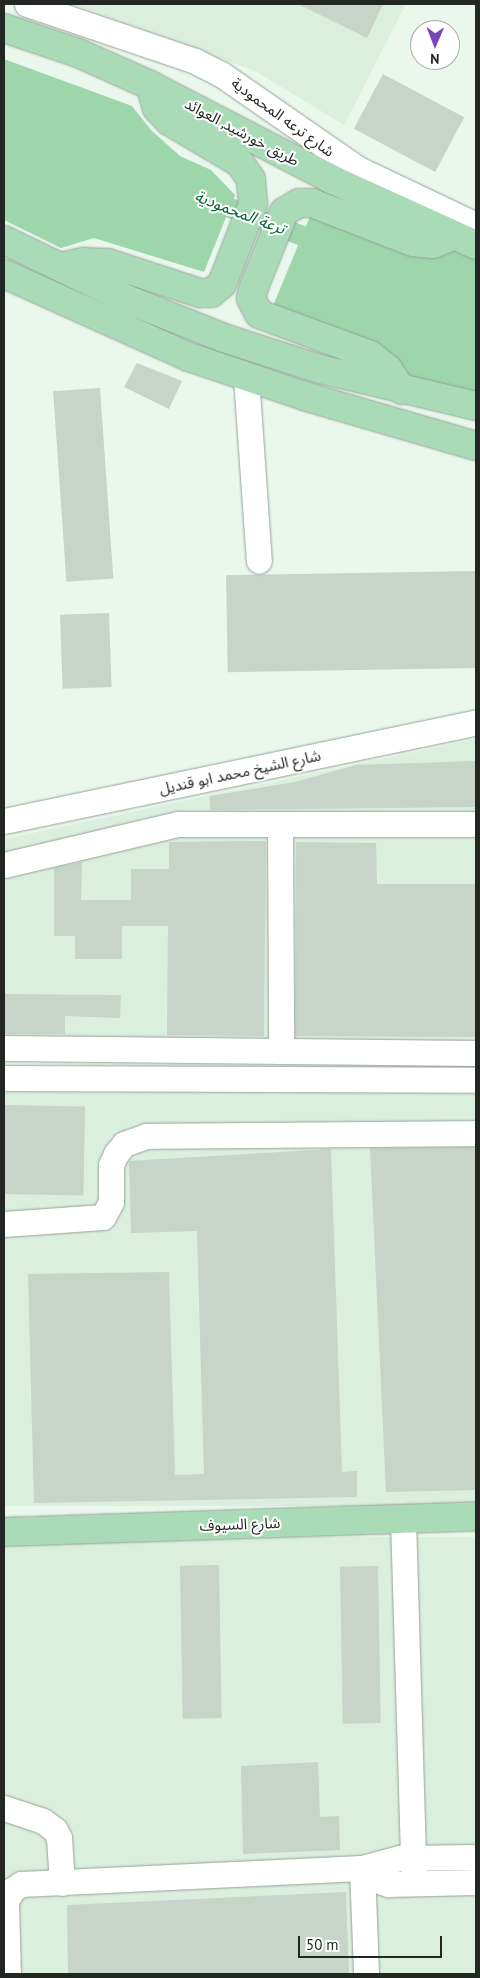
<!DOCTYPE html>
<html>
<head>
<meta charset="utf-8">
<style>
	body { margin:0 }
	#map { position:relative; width:480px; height:1978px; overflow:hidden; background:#e9f7ec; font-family:"PT Sans","Noto Sans Arabic",sans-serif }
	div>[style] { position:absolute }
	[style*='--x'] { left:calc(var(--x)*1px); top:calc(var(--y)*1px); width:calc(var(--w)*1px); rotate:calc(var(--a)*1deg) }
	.built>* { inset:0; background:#dbefde; transform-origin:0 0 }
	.water>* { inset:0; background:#9dd6aa }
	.canal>* { height:20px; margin:-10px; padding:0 10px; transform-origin:10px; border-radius:10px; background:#9dd6aa }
	.building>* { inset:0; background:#c6d4c9; transform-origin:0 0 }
	.roads { filter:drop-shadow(0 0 1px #95a298) drop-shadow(0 0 1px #95a298) }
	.minor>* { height:25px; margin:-12.5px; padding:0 12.5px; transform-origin:12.5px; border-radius:12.5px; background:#fff }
	.major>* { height:28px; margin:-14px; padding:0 14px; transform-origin:14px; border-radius:14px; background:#aadbb7 }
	span { translate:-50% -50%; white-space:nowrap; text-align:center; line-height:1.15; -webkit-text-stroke:4px #fff; paint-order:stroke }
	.street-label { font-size:15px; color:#222723 }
	.water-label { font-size:16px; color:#07642f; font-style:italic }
	.frame { position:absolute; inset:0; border:5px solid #222723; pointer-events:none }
	.north { position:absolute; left:410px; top:20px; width:50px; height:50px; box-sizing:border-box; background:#fff; border:1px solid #a7a9a7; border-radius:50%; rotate:181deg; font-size:14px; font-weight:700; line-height:20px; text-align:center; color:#222723 }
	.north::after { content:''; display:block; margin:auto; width:18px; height:22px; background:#7a44bb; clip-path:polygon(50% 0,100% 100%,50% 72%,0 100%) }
	.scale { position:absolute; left:298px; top:1936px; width:144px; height:22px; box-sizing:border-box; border:2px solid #222723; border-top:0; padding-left:6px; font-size:15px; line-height:18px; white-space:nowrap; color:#222723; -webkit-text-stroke:4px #fff; paint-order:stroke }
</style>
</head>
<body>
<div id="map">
	<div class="built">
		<div style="clip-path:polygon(72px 4px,406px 4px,344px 125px,255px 71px)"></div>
		<div style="clip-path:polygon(476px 739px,476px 1063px,4px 1062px,4px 839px)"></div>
		<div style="left:4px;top:1092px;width:472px;height:414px"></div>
		<div style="left:476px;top:1537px;width:437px;height:472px;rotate:90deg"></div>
	</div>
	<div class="water">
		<div style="clip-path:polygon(4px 59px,132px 106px,151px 130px,180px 156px,211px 170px,235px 195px,204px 272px,94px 238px,61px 248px,4px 220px)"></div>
		<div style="clip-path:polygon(311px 214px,417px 257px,437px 257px,457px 248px,476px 255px,476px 395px,411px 380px,273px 306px)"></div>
	</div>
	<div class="canal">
		<div style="--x:204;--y:198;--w:131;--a:21.1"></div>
	</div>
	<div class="building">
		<div style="clip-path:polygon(298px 4px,383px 4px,367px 38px)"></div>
		<div style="left:383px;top:74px;width:92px;height:62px;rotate:28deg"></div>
		<div style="clip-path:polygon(137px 363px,182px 381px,169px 409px,124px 387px)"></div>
		<div style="left:100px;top:388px;width:191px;height:47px;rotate:86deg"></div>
		<div style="left:475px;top:571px;width:97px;height:249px;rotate:89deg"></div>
		<div style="left:109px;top:613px;width:74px;height:49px;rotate:88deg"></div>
		<div style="clip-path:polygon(476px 761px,476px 807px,210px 810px,210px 796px,295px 782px,356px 765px)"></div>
		<div style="clip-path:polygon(266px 841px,264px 1036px,167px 1035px,168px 926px,122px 926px,122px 959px,75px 959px,75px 936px,54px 936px,54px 868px,82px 862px,81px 900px,131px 900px,131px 869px,169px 869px,169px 842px)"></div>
		<div style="clip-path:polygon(296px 842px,376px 843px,377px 884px,476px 884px,476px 1037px,295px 1036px)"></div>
		<div style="clip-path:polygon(4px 994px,121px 995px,120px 1018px,65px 1016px,65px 1034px,4px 1034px)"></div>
		<div style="left:4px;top:1105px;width:81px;height:89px;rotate:1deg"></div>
		<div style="clip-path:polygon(476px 1147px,476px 1490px,386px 1492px,370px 1148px)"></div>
		<div style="clip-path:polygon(331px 1149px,342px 1472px,357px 1471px,357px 1497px,34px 1503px,28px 1274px,169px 1272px,175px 1475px,204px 1474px,197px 1231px,131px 1233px,129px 1161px)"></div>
		<div style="left:219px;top:1565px;width:153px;height:39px;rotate:89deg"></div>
		<div style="left:378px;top:1566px;width:157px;height:38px;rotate:89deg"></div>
		<div style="clip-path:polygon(318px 1762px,320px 1817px,339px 1816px,340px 1850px,243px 1854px,241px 1766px)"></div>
		<div style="clip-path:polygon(346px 1892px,349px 1974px,68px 1974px,67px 1905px)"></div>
	</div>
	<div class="roads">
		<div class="minor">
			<div style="--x:27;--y:4;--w:177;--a:18.7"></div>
			<div style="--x:195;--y:61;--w:29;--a:27"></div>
			<div style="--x:221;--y:74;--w:167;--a:34.7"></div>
			<div style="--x:358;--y:169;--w:131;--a:25.4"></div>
			<div style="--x:246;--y:377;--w:184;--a:86"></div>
			<div style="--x:4;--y:821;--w:482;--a:-11.8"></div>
			<div style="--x:280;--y:824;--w:227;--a:89.7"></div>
			<div style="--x:4;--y:865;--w:179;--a:-13.3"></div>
			<div style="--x:178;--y:824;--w:298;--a:0"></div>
			<div style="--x:4;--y:1048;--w:472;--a:0.6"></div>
			<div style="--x:4;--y:1078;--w:472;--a:0.2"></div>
			<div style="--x:4;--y:1224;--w:99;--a:-4"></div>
			<div style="--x:103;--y:1217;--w:17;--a:-62"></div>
			<div style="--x:111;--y:1202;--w:37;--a:-90"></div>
			<div style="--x:111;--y:1165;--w:12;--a:-66"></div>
			<div style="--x:116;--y:1154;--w:13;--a:-51"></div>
			<div style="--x:124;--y:1144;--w:23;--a:-20"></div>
			<div style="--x:146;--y:1136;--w:330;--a:-0.5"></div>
			<div style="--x:403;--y:1519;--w:364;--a:88.3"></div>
			<div style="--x:4;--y:1808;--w:41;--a:18.4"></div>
			<div style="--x:43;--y:1821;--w:15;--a:37"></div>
			<div style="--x:55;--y:1830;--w:9;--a:63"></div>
			<div style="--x:59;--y:1838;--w:45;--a:86.2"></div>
			<div style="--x:362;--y:1868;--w:16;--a:43"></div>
			<div style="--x:374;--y:1879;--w:15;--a:20"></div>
			<div style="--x:388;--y:1884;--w:88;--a:-1.3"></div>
			<div style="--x:362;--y:1868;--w:106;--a:87.8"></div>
			<div style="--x:8;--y:1974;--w:73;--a:-91.6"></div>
			<div style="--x:6;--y:1901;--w:13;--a:-61"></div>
			<div style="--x:12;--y:1890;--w:11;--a:-34"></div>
			<div style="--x:21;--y:1884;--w:341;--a:-2.7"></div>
			<div style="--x:362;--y:1868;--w:39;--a:-15"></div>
			<div style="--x:400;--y:1858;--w:76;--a:-0.8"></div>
		</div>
		<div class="major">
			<div style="--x:4;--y:28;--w:78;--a:18.7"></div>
			<div style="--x:78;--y:53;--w:79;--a:24"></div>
			<div style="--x:150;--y:85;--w:206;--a:27.4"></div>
			<div style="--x:333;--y:180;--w:157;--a:24.4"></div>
			<div style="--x:4;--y:240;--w:136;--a:25.8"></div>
			<div style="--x:126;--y:299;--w:105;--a:21.7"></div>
			<div style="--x:224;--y:338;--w:101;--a:17.9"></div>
			<div style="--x:320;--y:369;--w:160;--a:13.3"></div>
			<div style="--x:61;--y:267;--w:23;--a:-13"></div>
			<div style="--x:83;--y:262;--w:25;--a:2"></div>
			<div style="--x:108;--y:263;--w:97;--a:18.1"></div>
			<div style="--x:200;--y:293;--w:11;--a:0"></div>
			<div style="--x:211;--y:293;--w:14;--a:-39"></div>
			<div style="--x:222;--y:284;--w:86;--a:-68.8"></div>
			<div style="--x:253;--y:204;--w:25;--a:-95"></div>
			<div style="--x:251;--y:179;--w:19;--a:-125"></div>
			<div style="--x:240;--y:163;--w:82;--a:-149.4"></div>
			<div style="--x:169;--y:121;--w:18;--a:-133"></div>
			<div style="--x:157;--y:108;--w:24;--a:-107"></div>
			<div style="--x:4;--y:274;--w:203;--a:24.2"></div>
			<div style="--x:189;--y:357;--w:121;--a:18.7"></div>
			<div style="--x:304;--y:396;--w:179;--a:16.2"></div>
			<div style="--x:402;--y:390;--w:25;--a:-124"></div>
			<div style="--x:388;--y:369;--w:23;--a:-142"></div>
			<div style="--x:370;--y:355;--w:118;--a:-159.7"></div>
			<div style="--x:259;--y:314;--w:18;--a:-117"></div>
			<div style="--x:251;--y:298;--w:11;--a:-75"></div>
			<div style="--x:254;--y:287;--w:81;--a:-68.2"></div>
			<div style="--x:284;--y:212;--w:17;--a:-31"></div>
			<div style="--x:299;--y:203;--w:13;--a:0"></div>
			<div style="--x:312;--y:203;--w:108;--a:21.1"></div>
			<div style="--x:413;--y:242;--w:20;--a:6"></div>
			<div style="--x:433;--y:244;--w:21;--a:-23"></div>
			<div style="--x:4;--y:1532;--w:472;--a:-1.9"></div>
		</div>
	</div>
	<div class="street-label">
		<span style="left:283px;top:117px;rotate:36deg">شارع ترعه المحمودية</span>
		<span style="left:242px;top:132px;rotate:28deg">طريق خورشيد, العوائد</span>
		<span style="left:240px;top:772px;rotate:-12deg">شارع الشيخ محمد ابو قنديل</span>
		<span style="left:240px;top:1524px;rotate:-2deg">شارع السيوف</span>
	</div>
	<div class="water-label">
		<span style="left:240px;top:212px;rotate:21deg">ترعة المحمودية</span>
	</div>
	<div class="frame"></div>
	<div class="north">N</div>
	<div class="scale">50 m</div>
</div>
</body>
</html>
